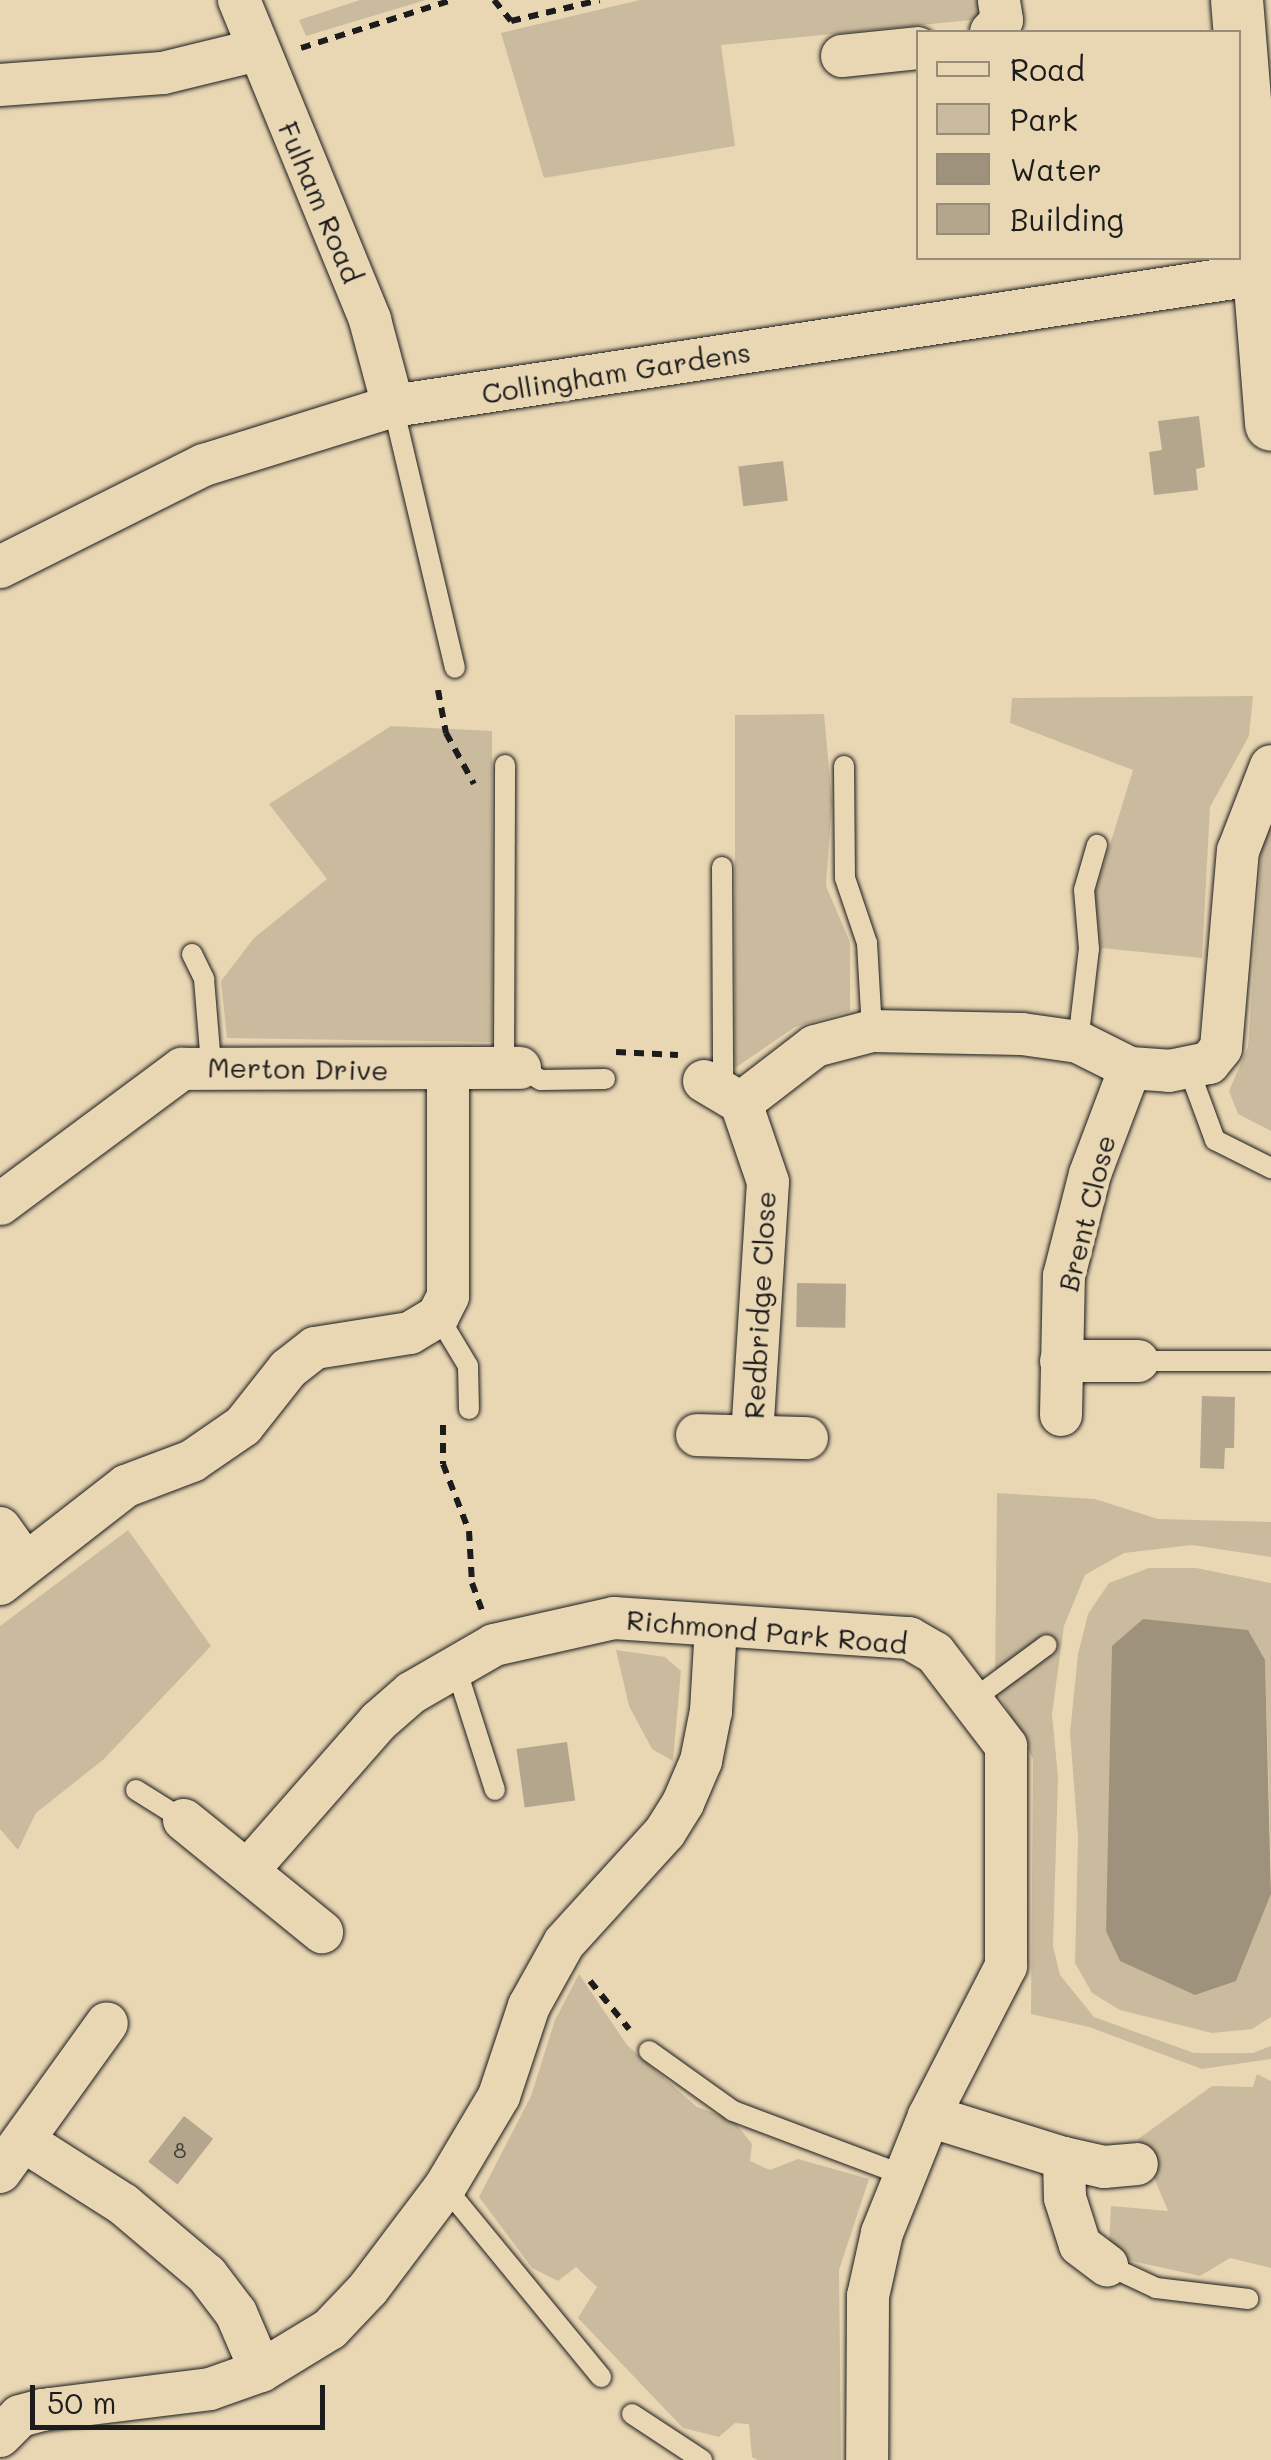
<!DOCTYPE html>
<html>
<head>
<meta charset="utf-8">
<style>
	body { margin:0 }
	#map { position:relative; width:1271px; height:2460px; overflow:hidden; background:#e9d7b4; font-family:Mali,sans-serif }
	div>[style] { position:absolute }
	[style*='--x'] { left:calc(var(--x)*1px); top:calc(var(--y)*1px); width:calc(var(--w)*1px); rotate:calc(var(--a)*1deg) }
	.green>* { inset:0; background:#cbbb9e }
	.water>* { inset:0; background:#9e927c }
	.building>* { inset:0; background:#b3a68d; transform-origin:0 0 }
	.path>* { height:6px; margin-top:-3px; transform-origin:0; background:repeating-linear-gradient(90deg,#1c1c1c 0 10px,transparent 0 18px) }
	.roads { filter:drop-shadow(0 0 2px #1c1c1c) drop-shadow(0 0 2px #1c1c1c) }
	.service>* { height:20px; margin:-10px; padding:0 10px; transform-origin:10px; border-radius:10px; background:#e9d7b4 }
	.minor>* { height:42px; margin:-21px; padding:0 21px; transform-origin:21px; border-radius:21px; background:#e9d7b4 }
	.tertiary>* { height:52px; margin:-26px; padding:0 26px; transform-origin:26px; border-radius:26px; background:#e9d7b4 }
	span { translate:-50% -50%; white-space:nowrap; text-align:center; line-height:1.15; -webkit-text-stroke:9px #e9d7b4; paint-order:stroke }
	.number-label { font-size:22px; color:#423e38 }
	.number-label span { -webkit-text-stroke-width:0 }
	.street-label { font-size:28px; color:#1c1c1c }
	.legend { position:absolute; left:916px; top:30px; width:325px; height:230px; box-sizing:border-box; background:#e9d7b4; border:2px solid #978c77; margin:0; padding:12px 18px; list-style:none; font-size:30px; color:#1c1c1c }
	.legend li { display:flex; align-items:center; gap:20px; height:50px }
	.legend b { width:50px; border:2px solid #978c77 }
	.scale { position:absolute; left:30px; top:2385px; width:295px; height:45px; box-sizing:border-box; border:5px solid #1c1c1c; border-top:0; padding-left:12px; font-size:30px; line-height:35px; white-space:nowrap; color:#1c1c1c; -webkit-text-stroke:8px #e9d7b4; paint-order:stroke }
</style>
</head>
<body>
<div id="map">
	<div class="green">
		<div style="clip-path:polygon(360px 0,426px 0,306px 36px,299px 20px)"></div>
		<div style="clip-path:polygon(640px 0,985px 0,985px 12px,971px 20px,721px 45px,735px 146px,544px 178px,501px 33px)"></div>
		<div style="clip-path:polygon(1253px 696px,1249px 736px,1210px 807px,1202px 958px,1101px 948px,1095px 893px,1133px 770px,1010px 723px,1012px 698px)"></div>
		<div style="clip-path:polygon(824px 714px,832px 801px,826px 886px,850px 942px,850px 1011px,795px 1027px,735px 1068px,735px 715px)"></div>
		<div style="clip-path:polygon(391px 726px,492px 731px,492px 1042px,227px 1038px,221px 981px,254px 938px,327px 879px,269px 804px)"></div>
		<div style="clip-path:polygon(1271px 823px,1271px 1131px,1238px 1114px,1229px 1091px,1248px 1047px,1262px 843px)"></div>
		<div style="clip-path:polygon(997px 1493px,1095px 1499px,1158px 1519px,1271px 1522px,1271px 1557px,1192px 1545px,1124px 1553px,1085px 1575px,1064px 1626px,1052px 1714px,1058px 1777px,1053px 1946px,1060px 1975px,1094px 2017px,1194px 2053px,1253px 2053px,1271px 2046px,1271px 2059px,1202px 2069px,1089px 2027px,1031px 2014px,1033px 1759px,995px 1686px)"></div>
		<div style="clip-path:polygon(128px 1530px,211px 1646px,104px 1759px,36px 1813px,18px 1850px,0 1829px,0 1626px)"></div>
		<div style="clip-path:polygon(1149px 1568px,1196px 1568px,1271px 1583px,1271px 1862px,1265px 1660px,1109px 1855px,1106px 1931px,1236px 1981px,1271px 1894px,1271px 2017px,1252px 2029px,1212px 2033px,1120px 2010px,1092px 1993px,1075px 1963px,1078px 1837px,1070px 1733px,1078px 1654px,1088px 1614px,1109px 1583px)"></div>
		<div style="clip-path:polygon(616px 1650px,665px 1657px,681px 1671px,673px 1761px,652px 1749px,629px 1706px)"></div>
		<div style="clip-path:polygon(579px 1974px,627px 2045px,697px 2107px,733px 2120px,752px 2144px,750px 2161px,770px 2170px,798px 2159px,869px 2179px,839px 2270px,841px 2460px,758px 2460px,752px 2457px,749px 2424px,735px 2423px,719px 2437px,683px 2428px,578px 2318px,597px 2287px,576px 2267px,558px 2281px,532px 2268px,479px 2197px,531px 2096px,555px 2020px)"></div>
		<div style="clip-path:polygon(1257px 2074px,1271px 2081px,1271px 2268px,1230px 2258px,1200px 2276px,1118px 2258px,1109px 2244px,1111px 2206px,1168px 2211px,1138px 2139px,1212px 2086px,1253px 2087px)"></div>
	</div>
	<div class="water">
		<div style="clip-path:polygon(1143px 1619px,1248px 1630px,1265px 1660px,1271px 1894px,1236px 1981px,1195px 1995px,1120px 1961px,1106px 1931px,1112px 1646px)"></div>
	</div>
	<div class="building">
		<div style="clip-path:polygon(1199px 416px,1205px 467px,1196px 469px,1198px 490px,1154px 495px,1149px 452px,1162px 450px,1158px 421px)"></div>
		<div style="left:783px;top:461px;width:40px;height:45px;rotate:83deg"></div>
		<div style="left:797px;top:1283px;width:49px;height:44px;rotate:1deg"></div>
		<div style="clip-path:polygon(1202px 1396px,1235px 1397px,1234px 1448px,1225px 1448px,1224px 1469px,1200px 1468px)"></div>
		<div style="left:567px;top:1742px;width:59px;height:51px;rotate:82deg"></div>
		<div style="left:184px;top:2116px;width:37px;height:58px;rotate:38deg"></div>
	</div>
	<div class="path">
		<div style="--x:494;--y:0;--w:27;--a:51"></div>
		<div style="--x:511;--y:21;--w:91;--a:-13.3"></div>
		<div style="--x:301;--y:48;--w:158;--a:-17.6"></div>
		<div style="--x:438;--y:690;--w:44;--a:79.5"></div>
		<div style="--x:446;--y:733;--w:58;--a:61.2"></div>
		<div style="--x:616;--y:1052;--w:62;--a:2.8"></div>
		<div style="--x:443;--y:1425;--w:39;--a:90"></div>
		<div style="--x:443;--y:1464;--w:72;--a:68.8"></div>
		<div style="--x:469;--y:1531;--w:52;--a:86.7"></div>
		<div style="--x:472;--y:1583;--w:30;--a:70"></div>
		<div style="--x:590;--y:1981;--w:62;--a:50.9"></div>
	</div>
	<div class="roads">
		<div class="service">
			<div style="--x:393;--y:406;--w:269;--a:76.7"></div>
			<div style="--x:844;--y:766;--w:112;--a:89.5"></div>
			<div style="--x:845;--y:878;--w:69;--a:71.3"></div>
			<div style="--x:867;--y:943;--w:88;--a:86.7"></div>
			<div style="--x:722;--y:867;--w:223;--a:89.7"></div>
			<div style="--x:192;--y:954;--w:28;--a:64"></div>
			<div style="--x:204;--y:979;--w:86;--a:85.3"></div>
			<div style="--x:1078;--y:1042;--w:94;--a:-83.3"></div>
			<div style="--x:1089;--y:949;--w:59;--a:-94.8"></div>
			<div style="--x:1084;--y:890;--w:47;--a:-73.9"></div>
			<div style="--x:1188;--y:1067;--w:78;--a:69.7"></div>
			<div style="--x:1215;--y:1140;--w:63;--a:26.6"></div>
			<div style="--x:520;--y:1068;--w:24;--a:30"></div>
			<div style="--x:541;--y:1080;--w:64;--a:-0.9"></div>
			<div style="--x:504;--y:1069;--w:304;--a:-89.8"></div>
			<div style="--x:438;--y:1316;--w:58;--a:59"></div>
			<div style="--x:468;--y:1366;--w:43;--a:88.7"></div>
			<div style="--x:1138;--y:1361;--w:133;--a:0"></div>
			<div style="--x:456;--y:1668;--w:128;--a:72.3"></div>
			<div style="--x:975;--y:1698;--w:89;--a:-36.4"></div>
			<div style="--x:136;--y:1790;--w:57;--a:32"></div>
			<div style="--x:649;--y:2051;--w:103;--a:35.5"></div>
			<div style="--x:733;--y:2111;--w:182;--a:20.6"></div>
			<div style="--x:445;--y:2187;--w:246;--a:50.6"></div>
			<div style="--x:1107;--y:2265;--w:54;--a:25.1"></div>
			<div style="--x:1156;--y:2288;--w:93;--a:6.8"></div>
			<div style="--x:632;--y:2414;--w:84;--a:33.3"></div>
		</div>
		<div class="minor">
			<div style="--x:239;--y:0;--w:346;--a:67.7"></div>
			<div style="--x:370;--y:320;--w:89;--a:75"></div>
			<div style="--x:991;--y:32;--w:16;--a:-47"></div>
			<div style="--x:1002;--y:20;--w:20;--a:-99"></div>
			<div style="--x:842;--y:56;--w:76;--a:-6"></div>
			<div style="--x:0;--y:85;--w:163;--a:-4.2"></div>
			<div style="--x:163;--y:73;--w:97;--a:-13.7"></div>
			<div style="--x:0;--y:567;--w:228;--a:-26.6"></div>
			<div style="--x:204;--y:465;--w:198;--a:-17.3"></div>
			<div style="--x:393;--y:406;--w:877;--a:-8.66"></div>
			<div style="--x:704;--y:1081;--w:43;--a:30.7"></div>
			<div style="--x:741;--y:1103;--w:83;--a:71.1"></div>
			<div style="--x:768;--y:1182;--w:254;--a:93.6"></div>
			<div style="--x:741;--y:1103;--w:93;--a:-37.6"></div>
			<div style="--x:815;--y:1046;--w:59;--a:-14.7"></div>
			<div style="--x:872;--y:1031;--w:150;--a:1.1"></div>
			<div style="--x:1022;--y:1034;--w:57;--a:8.1"></div>
			<div style="--x:1078;--y:1042;--w:58;--a:26.6"></div>
			<div style="--x:1130;--y:1068;--w:39;--a:4"></div>
			<div style="--x:1169;--y:1071;--w:41;--a:-11.3"></div>
			<div style="--x:1209;--y:1063;--w:19;--a:-51"></div>
			<div style="--x:1221;--y:1048;--w:198;--a:-85.1"></div>
			<div style="--x:1238;--y:851;--w:91;--a:-68.8"></div>
			<div style="--x:0;--y:1204;--w:227;--a:-36.6"></div>
			<div style="--x:182;--y:1069;--w:338;--a:-0.2"></div>
			<div style="--x:1061;--y:1361;--w:77;--a:0"></div>
			<div style="--x:1061;--y:1415;--w:139;--a:-88.8"></div>
			<div style="--x:1064;--y:1276;--w:105;--a:-75.7"></div>
			<div style="--x:1090;--y:1174;--w:113;--a:-69.3"></div>
			<div style="--x:697;--y:1435;--w:110;--a:1.6"></div>
			<div style="--x:0;--y:1528;--w:43;--a:54.5"></div>
			<div style="--x:0;--y:1584;--w:160;--a:-37.9"></div>
			<div style="--x:126;--y:1486;--w:71;--a:-20.7"></div>
			<div style="--x:192;--y:1461;--w:62;--a:-34.5"></div>
			<div style="--x:243;--y:1426;--w:73;--a:-51.7"></div>
			<div style="--x:288;--y:1369;--w:34;--a:-38"></div>
			<div style="--x:315;--y:1348;--w:96;--a:-9"></div>
			<div style="--x:410;--y:1333;--w:33;--a:-31"></div>
			<div style="--x:438;--y:1316;--w:22;--a:-63"></div>
			<div style="--x:448;--y:1296;--w:225;--a:-90"></div>
			<div style="--x:184;--y:1820;--w:178;--a:39.1"></div>
			<div style="--x:248;--y:1870;--w:198;--a:-48.7"></div>
			<div style="--x:379;--y:1721;--w:43;--a:-41.2"></div>
			<div style="--x:411;--y:1693;--w:96;--a:-30"></div>
			<div style="--x:494;--y:1645;--w:123;--a:-12.7"></div>
			<div style="--x:614;--y:1618;--w:296;--a:3.9"></div>
			<div style="--x:909;--y:1638;--w:30;--a:30"></div>
			<div style="--x:935;--y:1653;--w:117;--a:52.6"></div>
			<div style="--x:1006;--y:1746;--w:220;--a:90"></div>
			<div style="--x:1006;--y:1966;--w:169;--a:117.2"></div>
			<div style="--x:929;--y:2116;--w:126;--a:111.9"></div>
			<div style="--x:882;--y:2233;--w:65;--a:102.5"></div>
			<div style="--x:868;--y:2296;--w:164;--a:90.3"></div>
			<div style="--x:929;--y:2116;--w:141;--a:17.3"></div>
			<div style="--x:1064;--y:2158;--w:41;--a:12.7"></div>
			<div style="--x:1104;--y:2167;--w:33;--a:-5"></div>
			<div style="--x:24;--y:2141;--w:117;--a:32.5"></div>
			<div style="--x:123;--y:2204;--w:110;--a:40.2"></div>
			<div style="--x:207;--y:2275;--w:48;--a:52.7"></div>
			<div style="--x:236;--y:2313;--w:63;--a:66.7"></div>
			<div style="--x:1064;--y:2158;--w:40;--a:88.6"></div>
			<div style="--x:1065;--y:2198;--w:49;--a:72.3"></div>
			<div style="--x:1080;--y:2245;--w:34;--a:37"></div>
			<div style="--x:0;--y:2172;--w:183;--a:-54.3"></div>
			<div style="--x:0;--y:2436;--w:28;--a:-45"></div>
			<div style="--x:20;--y:2416;--w:23;--a:-15"></div>
			<div style="--x:42;--y:2410;--w:169;--a:-7.1"></div>
			<div style="--x:210;--y:2389;--w:54;--a:-19.4"></div>
			<div style="--x:261;--y:2371;--w:81;--a:-31.3"></div>
			<div style="--x:330;--y:2329;--w:55;--a:-46.5"></div>
			<div style="--x:368;--y:2289;--w:128;--a:-53"></div>
			<div style="--x:445;--y:2187;--w:106;--a:-59.3"></div>
			<div style="--x:499;--y:2096;--w:95;--a:-71.6"></div>
			<div style="--x:529;--y:2006;--w:72;--a:-60.9"></div>
			<div style="--x:564;--y:1943;--w:150;--a:-47.7"></div>
			<div style="--x:665;--y:1832;--w:34;--a:-58"></div>
			<div style="--x:683;--y:1803;--w:46;--a:-66.8"></div>
			<div style="--x:701;--y:1761;--w:51;--a:-78.7"></div>
			<div style="--x:711;--y:1711;--w:84;--a:-86.6"></div>
		</div>
		<div class="tertiary">
			<div style="--x:1237;--y:0;--w:426;--a:85.4"></div>
		</div>
	</div>
	<div class="number-label">
		<span style="left:180px;top:2150px">8</span>
	</div>
	<div class="street-label">
		<span style="left:321px;top:202px;rotate:67deg">Fulham Road</span>
		<span style="left:616px;top:372px;rotate:-9deg">Collingham Gardens</span>
		<span style="left:298px;top:1068px;rotate:1deg">Merton Drive</span>
		<span style="left:1086px;top:1213px;rotate:-76deg">Brent Close</span>
		<span style="left:759px;top:1305px;rotate:-87deg">Redbridge Close</span>
		<span style="left:767px;top:1631px;rotate:5deg">Richmond Park Road</span>
	</div>
	<ul class="legend">
	<li><b style="height:12px;background:#e9d7b4"></b>Road</li>
	<li><b style="height:28px;background:#cbbb9e"></b>Park</li>
	<li><b style="height:28px;background:#9e927c"></b>Water</li>
	<li><b style="height:28px;background:#b3a68d"></b>Building</li>
	</ul>
	<div class="scale">50 m</div>
</div>
</body>
</html>
